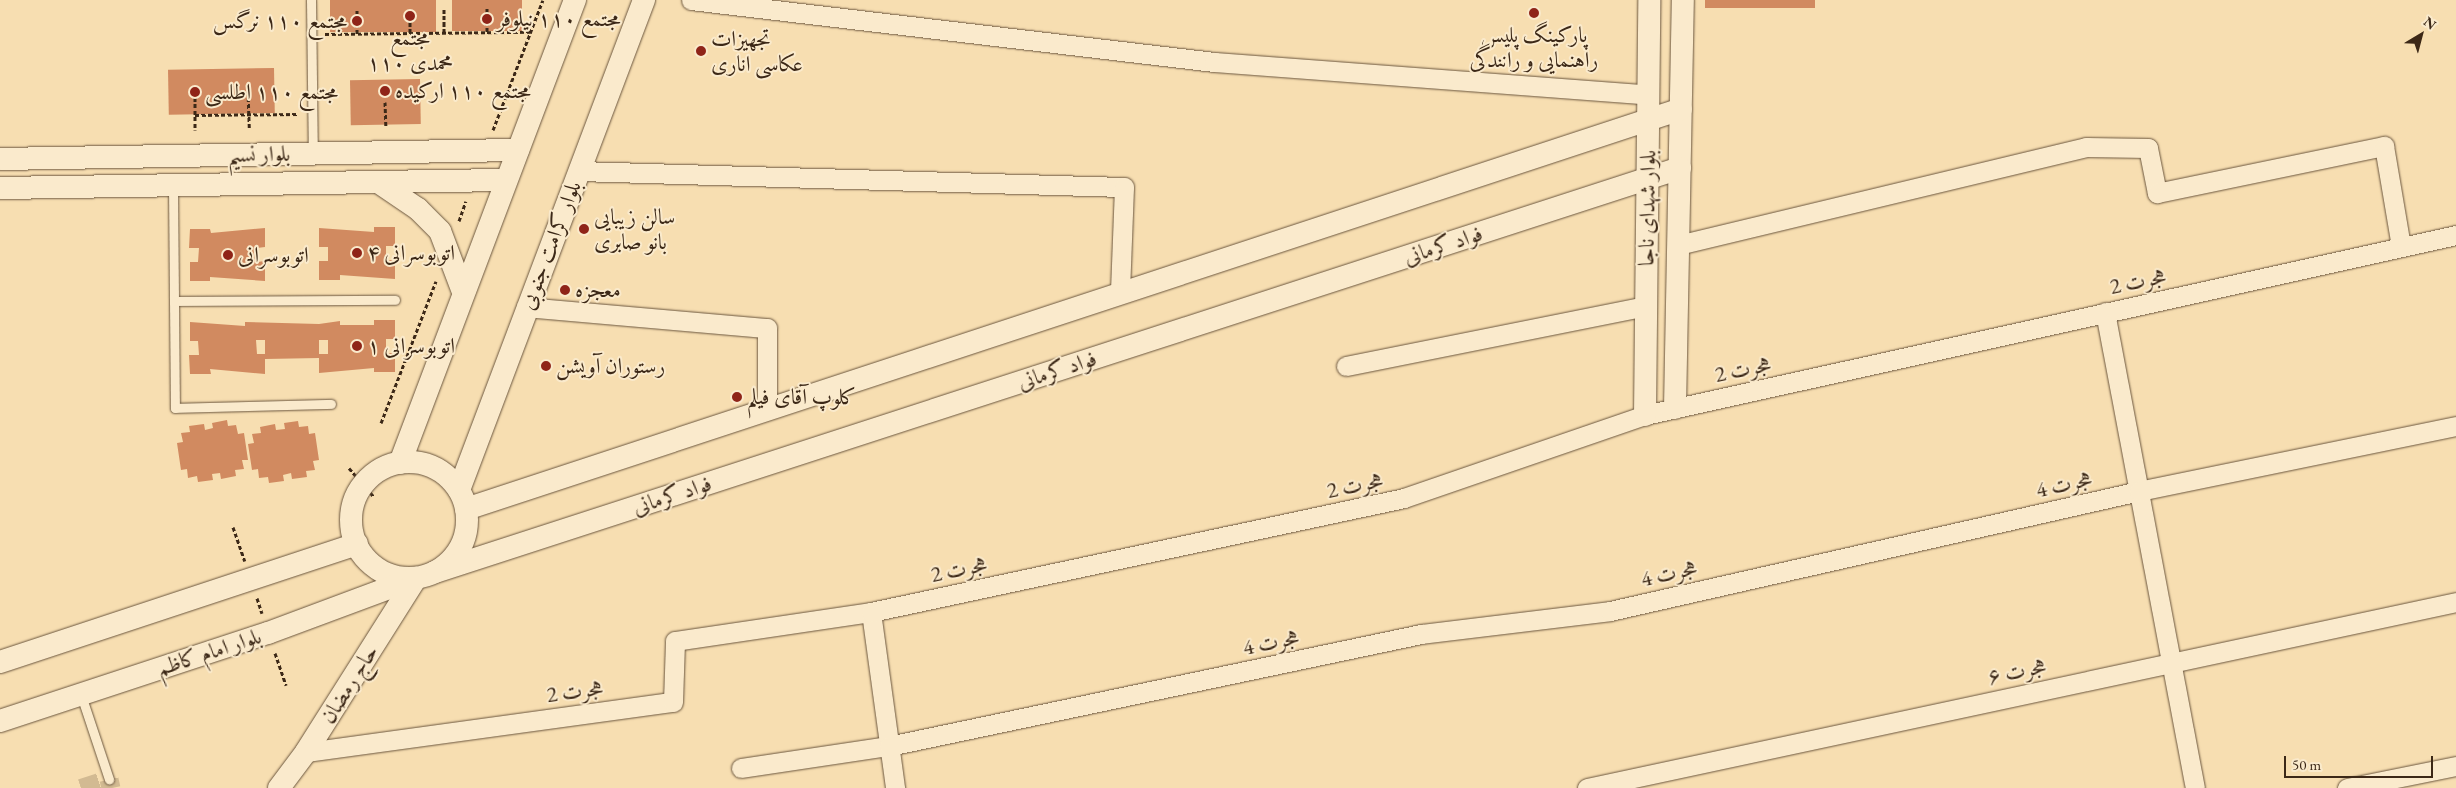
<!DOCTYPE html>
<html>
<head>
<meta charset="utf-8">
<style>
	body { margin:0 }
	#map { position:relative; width:2456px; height:788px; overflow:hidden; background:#f7deb1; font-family:"EB Garamond",Amiri,serif }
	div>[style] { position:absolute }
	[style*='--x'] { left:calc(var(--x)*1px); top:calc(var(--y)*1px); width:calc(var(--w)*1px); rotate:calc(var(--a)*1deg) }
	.building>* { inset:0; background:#d18a60; transform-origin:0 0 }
	.minor-tunnel>* { height:19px; margin-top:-9.5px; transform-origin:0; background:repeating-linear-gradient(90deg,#d2ba92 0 19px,transparent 0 28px) }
	.path>* { height:3px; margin-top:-1.5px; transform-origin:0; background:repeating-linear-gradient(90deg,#3c2817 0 4px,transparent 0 6.5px) }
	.roads { filter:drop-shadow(0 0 1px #6b563e) drop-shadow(0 0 1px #6b563e) }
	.service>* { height:9px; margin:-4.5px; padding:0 4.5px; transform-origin:4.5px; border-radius:4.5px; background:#faeacc }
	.minor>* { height:19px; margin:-9.5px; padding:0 9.5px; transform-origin:9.5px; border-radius:9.5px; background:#faeacc }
	.tertiary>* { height:22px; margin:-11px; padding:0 11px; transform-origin:11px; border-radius:11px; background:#faeacc }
	.tertiary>.ring { margin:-11px; padding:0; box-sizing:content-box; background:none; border:22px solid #faeacc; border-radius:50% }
	.dots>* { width:14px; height:14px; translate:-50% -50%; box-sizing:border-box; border:2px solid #faeacc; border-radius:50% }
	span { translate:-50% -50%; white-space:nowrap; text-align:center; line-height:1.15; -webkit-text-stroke:4px #faeacc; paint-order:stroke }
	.poi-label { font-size:22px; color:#3c2817 }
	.left { translate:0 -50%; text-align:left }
	.right { translate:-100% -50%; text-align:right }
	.street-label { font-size:22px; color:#3c2817 }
	.north { position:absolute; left:2396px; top:10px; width:50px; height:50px; -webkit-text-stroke:4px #faeacc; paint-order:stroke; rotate:37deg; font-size:14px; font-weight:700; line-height:20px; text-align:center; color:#3c2817 }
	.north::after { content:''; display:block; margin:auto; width:18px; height:22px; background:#3c2817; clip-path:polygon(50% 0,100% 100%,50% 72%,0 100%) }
	.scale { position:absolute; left:2284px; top:756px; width:149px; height:22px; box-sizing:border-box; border:2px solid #3c2817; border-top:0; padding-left:6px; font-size:15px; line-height:18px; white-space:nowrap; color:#3c2817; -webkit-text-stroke:4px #faeacc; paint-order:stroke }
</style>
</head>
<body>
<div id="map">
	<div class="building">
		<div style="left:330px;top:0;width:106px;height:32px"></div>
		<div style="left:452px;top:0;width:70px;height:31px"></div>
		<div style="left:1705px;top:0;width:110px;height:8px"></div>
		<div style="left:274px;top:68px;width:45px;height:106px;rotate:89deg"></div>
		<div style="left:420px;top:79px;width:45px;height:70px;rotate:89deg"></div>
		<div style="clip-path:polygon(374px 227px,395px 227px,395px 246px,386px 246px,386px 260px,395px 260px,395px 279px,340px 275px,340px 280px,319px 280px,319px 261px,328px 261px,328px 247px,319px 247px,319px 228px,374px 232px)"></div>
		<div style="clip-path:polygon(265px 228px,265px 247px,257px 248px,257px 262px,265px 261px,265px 281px,210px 277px,210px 281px,190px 281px,190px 262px,198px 262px,199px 248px,189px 248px,190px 229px,210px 229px,211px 233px)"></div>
		<div style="clip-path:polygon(evenodd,374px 320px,395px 320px,395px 339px,386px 339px,386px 353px,395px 353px,395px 372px,374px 372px,374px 368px,319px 373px,319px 358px,265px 359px,265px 374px,210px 369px,211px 374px,190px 374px,189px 355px,199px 355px,198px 341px,190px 341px,190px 322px,245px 326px,245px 322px,319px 324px,340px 321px,340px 325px,374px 325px,374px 320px,256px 340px,265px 340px,265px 354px,257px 354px,256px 340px,374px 320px,319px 340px,328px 340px,328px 354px,319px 354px,319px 340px)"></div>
		<div style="clip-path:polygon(227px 420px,228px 426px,236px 425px,238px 434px,244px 433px,248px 460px,242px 460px,244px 469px,235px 470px,236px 476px,221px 479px,220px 473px,212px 474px,213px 480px,198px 482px,197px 476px,188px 478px,187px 469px,181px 470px,177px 443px,183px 442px,181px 433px,190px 432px,189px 426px,204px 424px,205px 430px,213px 428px,212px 423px)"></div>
		<div style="clip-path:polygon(298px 421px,299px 427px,308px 426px,309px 434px,315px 433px,319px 460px,313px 461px,315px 470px,306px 471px,307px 477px,292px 479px,291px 473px,283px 475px,284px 481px,269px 483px,268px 477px,259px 478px,258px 469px,252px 470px,248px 444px,254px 443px,252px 434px,261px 433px,260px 427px,275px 424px,276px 430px,285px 429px,284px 423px)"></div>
	</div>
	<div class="minor-tunnel">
		<div style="--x:81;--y:788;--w:29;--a:-18"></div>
		<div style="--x:109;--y:779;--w:9;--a:77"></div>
	</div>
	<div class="path">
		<div style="--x:487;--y:8;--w:24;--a:90"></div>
		<div style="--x:410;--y:9;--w:24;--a:90"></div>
		<div style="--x:444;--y:9;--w:24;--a:90"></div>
		<div style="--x:357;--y:10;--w:24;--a:90"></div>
		<div style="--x:325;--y:34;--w:206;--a:-0.6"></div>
		<div style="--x:195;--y:91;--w:39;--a:90"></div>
		<div style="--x:248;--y:91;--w:38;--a:88"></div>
		<div style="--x:385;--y:102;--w:25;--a:88"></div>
		<div style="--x:195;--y:115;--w:104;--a:-0.6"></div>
		<div style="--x:493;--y:130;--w:139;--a:-69"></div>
		<div style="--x:459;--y:221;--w:21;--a:-71"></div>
		<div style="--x:381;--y:423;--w:152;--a:-68.8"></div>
		<div style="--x:349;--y:468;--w:38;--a:49"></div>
		<div style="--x:233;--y:527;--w:36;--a:71"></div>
		<div style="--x:257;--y:598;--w:16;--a:72"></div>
		<div style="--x:275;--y:653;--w:34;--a:71"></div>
	</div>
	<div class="roads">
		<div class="service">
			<div style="--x:311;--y:0;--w:153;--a:89.3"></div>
			<div style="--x:173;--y:186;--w:222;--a:89.5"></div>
			<div style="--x:175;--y:408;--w:156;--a:-1.5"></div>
			<div style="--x:174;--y:301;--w:221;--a:-0.3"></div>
			<div style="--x:81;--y:695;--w:89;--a:71.6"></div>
		</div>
		<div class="minor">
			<div style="--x:691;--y:0;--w:527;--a:6.76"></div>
			<div style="--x:1214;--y:62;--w:435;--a:4.3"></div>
			<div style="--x:578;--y:171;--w:546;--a:1.68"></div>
			<div style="--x:1124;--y:187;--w:106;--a:92.2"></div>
			<div style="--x:1678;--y:245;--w:420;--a:-13.5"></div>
			<div style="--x:2086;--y:147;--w:62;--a:0.9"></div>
			<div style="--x:2148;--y:148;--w:46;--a:78.7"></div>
			<div style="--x:2157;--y:193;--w:232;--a:-11.7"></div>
			<div style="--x:2384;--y:146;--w:102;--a:80.4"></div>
			<div style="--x:526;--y:307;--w:242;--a:5"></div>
			<div style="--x:767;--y:328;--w:81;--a:90"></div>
			<div style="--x:2105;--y:312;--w:484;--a:79.3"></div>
			<div style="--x:1346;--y:366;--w:306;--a:-11.3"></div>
			<div style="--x:871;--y:612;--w:178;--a:82.2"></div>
			<div style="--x:306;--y:752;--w:370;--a:-7.8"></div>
			<div style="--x:673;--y:702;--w:61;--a:-88.1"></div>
			<div style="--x:675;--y:641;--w:198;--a:-8.4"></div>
			<div style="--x:871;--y:612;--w:545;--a:-12.07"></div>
			<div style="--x:1404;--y:498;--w:255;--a:-19"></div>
			<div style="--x:1645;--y:415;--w:831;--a:-12.51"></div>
			<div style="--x:741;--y:768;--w:150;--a:-8.5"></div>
			<div style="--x:889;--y:746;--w:544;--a:-11.89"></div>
			<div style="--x:1421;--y:634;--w:190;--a:-6.9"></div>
			<div style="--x:1610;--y:611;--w:542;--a:-12.78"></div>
			<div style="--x:2139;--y:491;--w:324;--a:-11.6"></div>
			<div style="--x:1587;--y:788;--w:889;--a:-12.08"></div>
			<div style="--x:2347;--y:788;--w:111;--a:-11.4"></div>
		</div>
		<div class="tertiary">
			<div style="--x:0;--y:159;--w:518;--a:-1"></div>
			<div style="--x:378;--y:182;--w:48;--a:34"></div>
			<div style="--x:418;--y:209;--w:31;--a:45"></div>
			<div style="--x:440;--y:231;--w:65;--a:69.3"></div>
			<div style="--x:0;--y:188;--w:506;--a:-0.91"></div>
			<div style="--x:1675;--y:408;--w:408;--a:-88.9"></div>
			<div style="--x:1645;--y:415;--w:415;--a:-89.4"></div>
			<div class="ring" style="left:351px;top:462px;width:94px;height:94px"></div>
			<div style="--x:400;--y:463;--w:495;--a:-69.3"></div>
			<div style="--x:459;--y:490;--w:524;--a:-69.32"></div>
			<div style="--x:466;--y:509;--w:1279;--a:-18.22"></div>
			<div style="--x:435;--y:572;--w:1309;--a:-17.98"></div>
			<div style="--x:0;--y:662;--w:376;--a:-18.3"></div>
			<div style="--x:0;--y:721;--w:282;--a:-18.2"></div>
			<div style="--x:268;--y:633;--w:158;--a:-20.4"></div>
			<div style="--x:279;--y:788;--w:45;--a:-53.1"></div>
			<div style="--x:306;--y:752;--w:206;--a:-57.7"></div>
		</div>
	</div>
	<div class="dots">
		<div style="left:1534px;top:13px;background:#8f2418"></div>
		<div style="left:410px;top:16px;background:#8f2418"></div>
		<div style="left:487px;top:19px;background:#8f2418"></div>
		<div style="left:357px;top:21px;background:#8f2418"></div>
		<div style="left:701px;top:51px;background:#8f2418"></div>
		<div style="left:385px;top:91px;background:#8f2418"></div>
		<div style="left:195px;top:92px;background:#8f2418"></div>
		<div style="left:584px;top:229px;background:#8f2418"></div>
		<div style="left:357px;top:253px;background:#8f2418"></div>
		<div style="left:228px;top:255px;background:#8f2418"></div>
		<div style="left:565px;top:290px;background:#8f2418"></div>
		<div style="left:357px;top:346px;background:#8f2418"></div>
		<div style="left:546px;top:366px;background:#8f2418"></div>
		<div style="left:737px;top:397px;background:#8f2418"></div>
	</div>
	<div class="poi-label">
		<span class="left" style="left:497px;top:19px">مجتمع ۱۱۰ نیلوفر</span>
		<span class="right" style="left:347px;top:21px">مجتمع ۱۱۰ نرگس</span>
		<span style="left:1534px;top:47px">پارکینگ پلیس<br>راهنمایی و رانندگی</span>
		<span style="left:410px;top:50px">مجتمع<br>۱۱۰ محمدی</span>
		<span class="left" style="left:711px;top:51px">تجهیزات<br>عکاسی اناری</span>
		<span class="left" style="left:395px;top:91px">مجتمع ۱۱۰ ارکیده</span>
		<span class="left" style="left:205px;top:92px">مجتمع ۱۱۰ اطلسی</span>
		<span class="left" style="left:594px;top:229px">سالن زیبایی<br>بانو صابری</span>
		<span class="left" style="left:367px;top:253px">اتوبوسرانی ۴</span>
		<span class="left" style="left:238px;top:255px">اتوبوسرانی</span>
		<span class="left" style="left:575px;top:290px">معجزه</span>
		<span class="left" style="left:367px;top:346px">اتوبوسرانی ۱</span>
		<span class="left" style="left:556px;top:366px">رستوران آویشن</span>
		<span class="left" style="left:747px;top:397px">کلوپ آقای فیلم</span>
	</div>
	<div class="street-label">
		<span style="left:259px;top:154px;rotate:-1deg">بلوار نسیم</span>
		<span style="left:1647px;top:208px;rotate:-89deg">بلوار شهدای ناجا</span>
		<span style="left:550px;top:245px;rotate:-69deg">بلوار کرامت جنوبی</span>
		<span style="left:1443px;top:245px;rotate:-18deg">فواد کرمانی</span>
		<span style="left:2138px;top:281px;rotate:-12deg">هجرت 2</span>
		<span style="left:1743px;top:369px;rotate:-12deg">هجرت 2</span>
		<span style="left:1057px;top:370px;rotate:-18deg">فواد کرمانی</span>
		<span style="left:2064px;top:484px;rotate:-13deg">هجرت 4</span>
		<span style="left:1355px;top:485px;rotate:-12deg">هجرت 2</span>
		<span style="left:672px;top:495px;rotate:-18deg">فواد کرمانی</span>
		<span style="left:959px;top:569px;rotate:-12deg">هجرت 2</span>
		<span style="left:1669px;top:573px;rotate:-13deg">هجرت 4</span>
		<span style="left:1271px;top:642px;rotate:-12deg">هجرت 4</span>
		<span style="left:209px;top:652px;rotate:-18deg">بلوار امام کاظم</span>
		<span style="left:2017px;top:671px;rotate:-12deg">هجرت ۶</span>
		<span style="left:349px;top:684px;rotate:-58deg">حاج رمضان</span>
		<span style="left:575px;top:691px;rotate:-8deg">هجرت 2</span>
	</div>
	<div class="north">N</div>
	<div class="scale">50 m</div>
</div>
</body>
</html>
